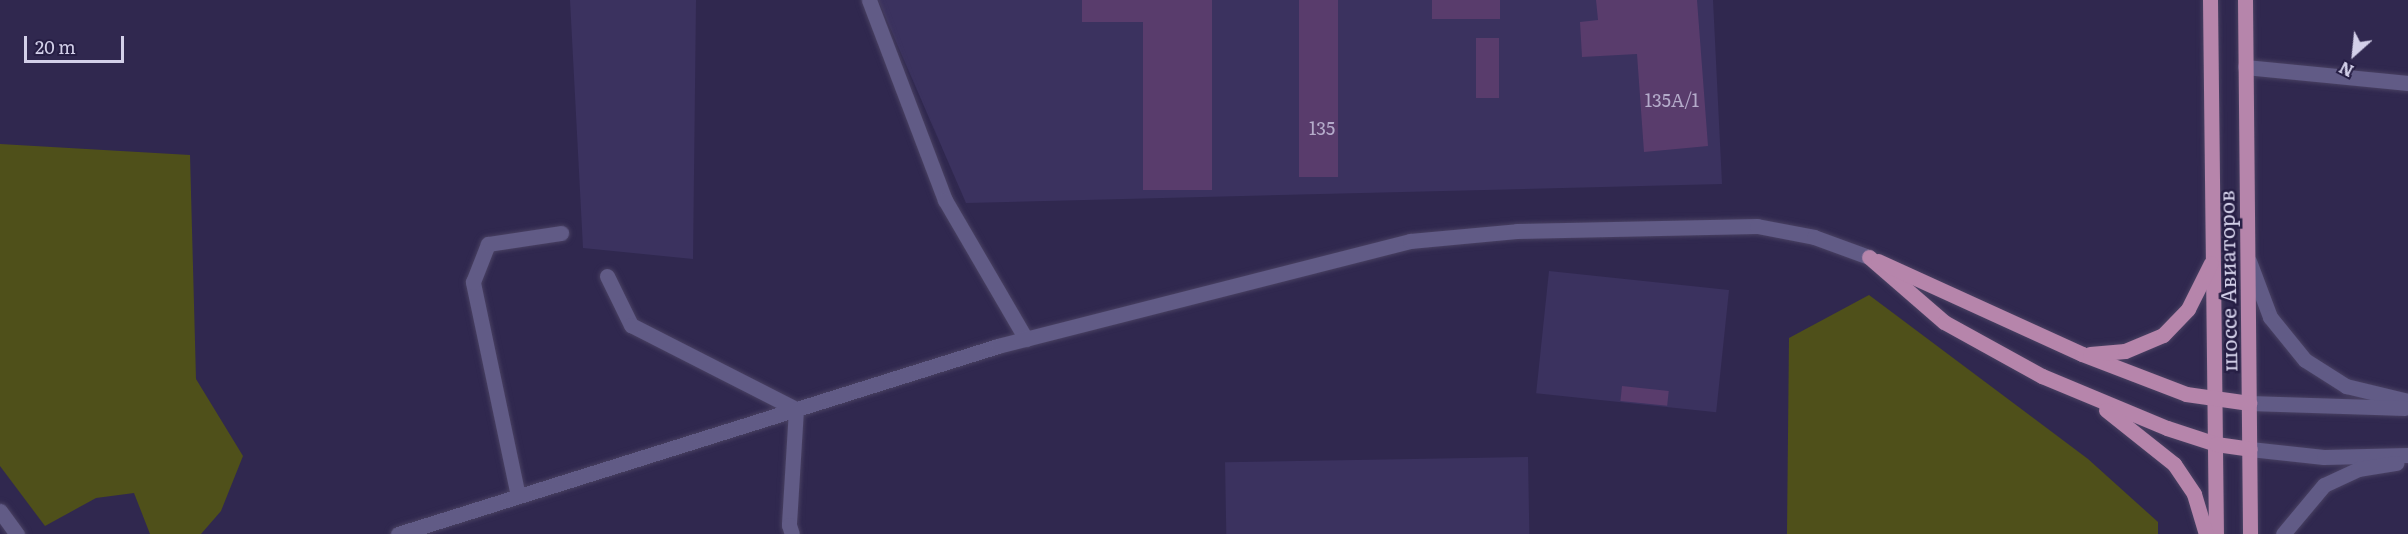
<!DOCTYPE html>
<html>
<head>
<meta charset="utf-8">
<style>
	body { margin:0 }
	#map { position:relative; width:2408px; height:534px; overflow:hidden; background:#30284f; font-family:Literata,serif }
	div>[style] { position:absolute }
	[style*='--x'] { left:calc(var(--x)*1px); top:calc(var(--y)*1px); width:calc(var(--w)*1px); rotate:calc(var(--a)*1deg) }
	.built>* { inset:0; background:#3b325f; transform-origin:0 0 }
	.green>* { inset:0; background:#4f501a }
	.building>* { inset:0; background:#593c6c; transform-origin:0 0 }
	.roads { filter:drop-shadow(0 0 2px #494162) drop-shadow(0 0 2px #494162) }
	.lane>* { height:15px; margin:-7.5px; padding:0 7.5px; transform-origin:7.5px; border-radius:7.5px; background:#615b86 }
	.street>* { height:15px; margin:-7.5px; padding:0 7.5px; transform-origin:7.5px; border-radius:7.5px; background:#615b86 }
	.secondary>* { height:15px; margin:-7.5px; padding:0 7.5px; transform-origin:7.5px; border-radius:7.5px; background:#615b86 }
	.primary>* { height:15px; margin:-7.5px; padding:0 7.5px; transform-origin:7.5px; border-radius:7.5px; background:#b685ab }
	span { translate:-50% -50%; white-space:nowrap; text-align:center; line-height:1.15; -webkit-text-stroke:5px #261e44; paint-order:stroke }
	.number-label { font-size:18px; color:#b4abca }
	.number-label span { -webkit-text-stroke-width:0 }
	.street-label { font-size:21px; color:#d3d0e9 }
	.north { position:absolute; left:2324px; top:24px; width:60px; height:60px; -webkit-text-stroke:4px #261e44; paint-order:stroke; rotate:207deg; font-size:16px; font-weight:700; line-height:24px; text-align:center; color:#d3d0e9 }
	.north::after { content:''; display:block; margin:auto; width:21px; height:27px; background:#d3d0e9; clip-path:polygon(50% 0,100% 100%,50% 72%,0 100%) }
	.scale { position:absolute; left:24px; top:36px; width:100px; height:27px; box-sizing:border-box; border:3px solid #d3d0e9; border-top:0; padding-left:8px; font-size:18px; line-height:21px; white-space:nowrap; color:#d3d0e9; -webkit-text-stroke:4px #261e44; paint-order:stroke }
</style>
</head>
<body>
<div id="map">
	<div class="built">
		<div style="clip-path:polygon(570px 0,696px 0,693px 259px,583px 248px)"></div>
		<div style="clip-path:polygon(878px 0,1713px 0,1722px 184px,966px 203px)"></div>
		<div style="left:1549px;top:271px;width:181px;height:123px;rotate:6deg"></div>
		<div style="left:1528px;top:457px;width:77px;height:303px;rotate:89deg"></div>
	</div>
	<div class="green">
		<div style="clip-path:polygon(0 144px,190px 155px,196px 379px,243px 456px,221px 511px,201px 534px,150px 534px,134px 493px,96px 498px,45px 526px,0 466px)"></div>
		<div style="clip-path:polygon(1869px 295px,2088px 459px,2158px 522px,2158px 534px,1787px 534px,1789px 338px)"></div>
	</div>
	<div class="building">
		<div style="left:1082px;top:0;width:61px;height:22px"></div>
		<div style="left:1143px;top:0;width:69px;height:190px"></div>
		<div style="left:1299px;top:0;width:39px;height:177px"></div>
		<div style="left:1432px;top:0;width:68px;height:19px"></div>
		<div style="clip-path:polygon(1596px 0,1697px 0,1708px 146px,1644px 152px,1637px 54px,1582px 57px,1580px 22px,1598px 20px)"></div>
		<div style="left:1476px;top:38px;width:23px;height:60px"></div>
		<div style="left:1622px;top:386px;width:47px;height:15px;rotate:6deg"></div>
	</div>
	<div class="roads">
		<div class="lane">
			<div style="--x:869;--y:0;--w:214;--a:69.2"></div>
			<div style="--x:945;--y:200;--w:161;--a:59.8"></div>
			<div style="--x:607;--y:276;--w:55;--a:63.9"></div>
			<div style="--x:631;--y:325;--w:185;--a:27"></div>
			<div style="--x:796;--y:409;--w:116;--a:93.5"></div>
			<div style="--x:789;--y:525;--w:9;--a:72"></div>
			<div style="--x:518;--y:496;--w:219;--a:-101.9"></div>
			<div style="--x:473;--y:282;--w:41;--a:-68.5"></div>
			<div style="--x:488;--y:244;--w:74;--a:-8.6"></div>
			<div style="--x:0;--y:511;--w:29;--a:54"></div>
		</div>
		<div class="street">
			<div style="--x:2245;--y:67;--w:164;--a:5.6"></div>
			<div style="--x:398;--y:534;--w:629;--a:-17.4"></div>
			<div style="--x:998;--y:346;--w:425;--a:-14.3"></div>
			<div style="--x:1410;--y:241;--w:107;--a:-5.3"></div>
			<div style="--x:1517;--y:231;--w:240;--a:-1.2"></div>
			<div style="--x:1757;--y:226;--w:58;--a:10.9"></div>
			<div style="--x:1814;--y:237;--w:59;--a:20"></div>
		</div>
		<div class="secondary">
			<div style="--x:2249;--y:261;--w:60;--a:69.4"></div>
			<div style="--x:2270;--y:317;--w:55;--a:50.9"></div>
			<div style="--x:2305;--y:360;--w:49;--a:32.4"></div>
			<div style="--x:2346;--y:386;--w:64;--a:13.6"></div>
			<div style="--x:2249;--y:403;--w:156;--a:1.8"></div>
			<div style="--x:2250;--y:449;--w:74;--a:6.2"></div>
			<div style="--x:2324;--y:457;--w:84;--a:-1.4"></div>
			<div style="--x:2283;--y:534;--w:64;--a:-50.1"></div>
			<div style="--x:2324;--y:485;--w:38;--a:-25"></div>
			<div style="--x:2358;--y:469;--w:39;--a:-9"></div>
		</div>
		<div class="primary">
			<div style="--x:2210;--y:0;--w:534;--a:89.36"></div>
			<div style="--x:2245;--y:0;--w:534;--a:89.46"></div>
			<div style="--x:1869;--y:257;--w:99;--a:40.9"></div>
			<div style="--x:1944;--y:322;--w:112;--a:28.9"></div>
			<div style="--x:2042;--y:376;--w:135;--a:22.6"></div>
			<div style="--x:2167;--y:428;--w:52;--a:18.1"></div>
			<div style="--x:2216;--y:444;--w:34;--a:8"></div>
			<div style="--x:1878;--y:261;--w:224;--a:24.5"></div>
			<div style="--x:2082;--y:354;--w:111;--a:21"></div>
			<div style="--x:2186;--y:394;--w:64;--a:8.1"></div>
			<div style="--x:2090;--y:354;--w:35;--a:-5"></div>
			<div style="--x:2125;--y:351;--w:41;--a:-22.8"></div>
			<div style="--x:2163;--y:335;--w:36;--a:-46"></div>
			<div style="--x:2188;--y:309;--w:51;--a:-63.4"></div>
			<div style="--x:2106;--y:410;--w:87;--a:38.5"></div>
			<div style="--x:2174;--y:464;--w:36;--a:56"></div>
			<div style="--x:2194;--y:494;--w:42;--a:73.3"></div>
		</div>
	</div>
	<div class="number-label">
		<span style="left:1672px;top:100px">135А/1</span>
		<span style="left:1322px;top:128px">135</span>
	</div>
	<div class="street-label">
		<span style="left:2227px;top:281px;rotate:-91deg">шоссе Авиаторов</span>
	</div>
	<div class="north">N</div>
	<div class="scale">20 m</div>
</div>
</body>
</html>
